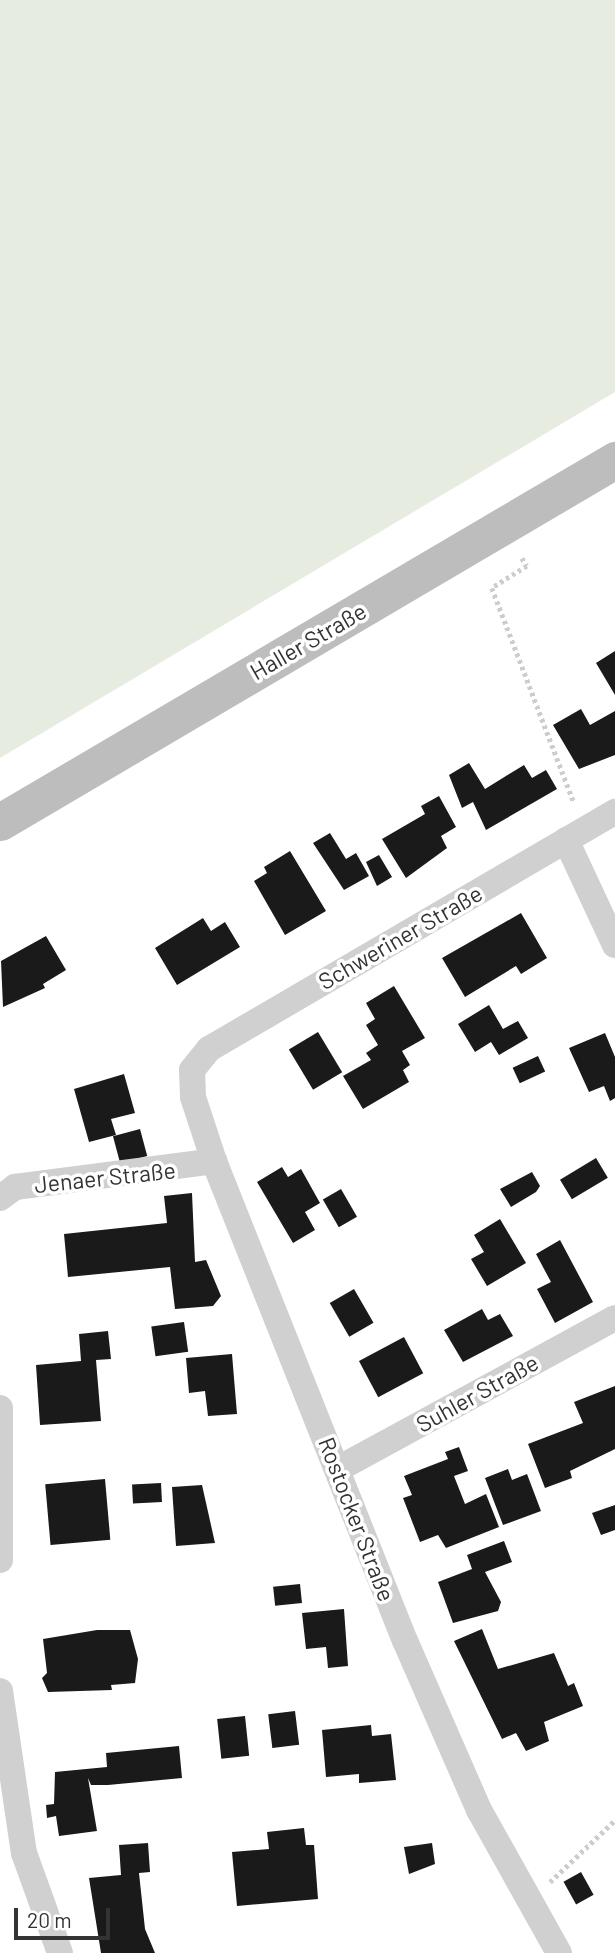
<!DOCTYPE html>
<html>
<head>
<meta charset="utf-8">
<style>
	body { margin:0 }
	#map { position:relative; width:615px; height:1953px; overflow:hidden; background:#fff; font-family:Barlow,sans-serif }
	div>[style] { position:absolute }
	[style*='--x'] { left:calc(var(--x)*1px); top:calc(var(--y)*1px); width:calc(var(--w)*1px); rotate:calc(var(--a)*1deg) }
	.green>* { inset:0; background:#e6ecdf }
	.building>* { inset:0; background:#1a1a1a; transform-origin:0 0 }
	.path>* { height:4.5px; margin-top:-2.25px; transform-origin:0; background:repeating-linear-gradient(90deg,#cdcdcd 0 3.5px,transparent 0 7px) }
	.minor>* { height:26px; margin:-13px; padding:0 13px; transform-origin:13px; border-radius:13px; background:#d0d0d0 }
	.secondary>* { height:37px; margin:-18.5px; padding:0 18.5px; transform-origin:18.5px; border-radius:18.5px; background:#bdbdbd }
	span { translate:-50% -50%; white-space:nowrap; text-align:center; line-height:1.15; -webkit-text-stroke:7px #fff; paint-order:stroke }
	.street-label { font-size:23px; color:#333 }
	.scale { position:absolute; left:14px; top:1908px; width:96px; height:32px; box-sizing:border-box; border:4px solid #333; border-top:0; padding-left:9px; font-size:21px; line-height:24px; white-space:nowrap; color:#333; -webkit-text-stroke:5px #fff; paint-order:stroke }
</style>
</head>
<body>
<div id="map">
	<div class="green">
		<div style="clip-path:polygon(0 0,615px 0,615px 392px,0 758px)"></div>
	</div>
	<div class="building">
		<div style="clip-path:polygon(615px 651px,615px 695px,596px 663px)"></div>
		<div style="clip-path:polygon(581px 709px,590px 725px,615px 711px,615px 755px,579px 769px,553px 725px)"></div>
		<div style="clip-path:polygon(469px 763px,485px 789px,524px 765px,532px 778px,546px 770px,557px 789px,486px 830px,473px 802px,462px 808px,449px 775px)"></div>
		<div style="clip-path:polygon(439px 796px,456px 827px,441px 836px,447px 848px,406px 878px,382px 839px,425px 814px,421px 806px)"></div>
		<div style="clip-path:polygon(330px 833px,346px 859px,356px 853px,369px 876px,344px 890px,313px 843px)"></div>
		<div style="clip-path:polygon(290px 851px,326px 911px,285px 935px,254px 881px,267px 873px,264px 867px)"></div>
		<div style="clip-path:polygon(379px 855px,392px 877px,377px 886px,366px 862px)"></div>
		<div style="clip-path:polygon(521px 913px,547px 958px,521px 974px,516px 966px,465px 997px,442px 958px)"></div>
		<div style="clip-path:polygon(203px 918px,211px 931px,225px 922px,240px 947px,177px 985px,155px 948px)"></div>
		<div style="clip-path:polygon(46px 936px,66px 970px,43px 984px,45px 988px,3px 1007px,1px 961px)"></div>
		<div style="clip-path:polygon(394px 986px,425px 1038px,402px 1051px,410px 1065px,403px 1070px,409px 1082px,363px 1109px,343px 1076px,371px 1060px,366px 1053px,378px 1045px,366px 1025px,375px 1019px,366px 1003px)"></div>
		<div style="clip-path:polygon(489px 1005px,503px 1029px,518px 1021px,528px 1038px,499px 1055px,491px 1042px,475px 1052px,458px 1024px)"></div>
		<div style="left:318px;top:1032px;width:47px;height:34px;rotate:59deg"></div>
		<div style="clip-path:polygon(605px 1033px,615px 1057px,615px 1098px,610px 1101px,604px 1086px,589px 1092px,569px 1048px)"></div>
		<div style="left:538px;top:1056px;width:17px;height:28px;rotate:65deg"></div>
		<div style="clip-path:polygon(124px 1074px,135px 1113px,111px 1119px,116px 1135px,89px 1142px,74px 1089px)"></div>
		<div style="left:140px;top:1129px;width:28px;height:28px;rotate:75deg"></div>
		<div style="left:596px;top:1158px;width:23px;height:42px;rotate:59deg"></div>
		<div style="clip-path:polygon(282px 1167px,288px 1177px,301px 1169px,320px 1203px,305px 1212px,315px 1230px,293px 1243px,257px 1182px)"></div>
		<div style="clip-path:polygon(532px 1172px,540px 1186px,536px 1192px,511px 1207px,500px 1189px)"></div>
		<div style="left:341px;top:1189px;width:32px;height:21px;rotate:60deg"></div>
		<div style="clip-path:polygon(192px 1193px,195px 1262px,206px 1260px,221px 1296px,213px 1306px,175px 1309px,170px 1267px,68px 1277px,64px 1234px,167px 1223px,164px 1196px)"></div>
		<div style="clip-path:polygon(500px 1219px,526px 1263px,487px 1286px,471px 1259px,484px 1252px,474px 1235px)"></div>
		<div style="clip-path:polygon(560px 1240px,593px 1302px,555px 1323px,537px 1289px,551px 1282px,536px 1254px)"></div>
		<div style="left:354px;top:1289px;width:39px;height:28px;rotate:60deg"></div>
		<div style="clip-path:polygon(482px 1309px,488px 1320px,500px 1314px,513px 1336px,463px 1362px,444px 1330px)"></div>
		<div style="left:184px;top:1322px;width:30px;height:33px;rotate:82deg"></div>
		<div style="clip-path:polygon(108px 1331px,111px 1359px,96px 1360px,101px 1421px,40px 1425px,36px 1365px,81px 1361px,79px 1334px)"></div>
		<div style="left:404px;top:1337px;width:41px;height:51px;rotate:62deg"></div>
		<div style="clip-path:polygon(232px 1354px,237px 1414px,208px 1416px,205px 1391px,189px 1393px,186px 1358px)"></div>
		<div style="clip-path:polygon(615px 1386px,615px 1449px,570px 1471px,572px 1478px,545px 1488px,528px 1444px,583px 1423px,574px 1402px)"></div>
		<div style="clip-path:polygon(459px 1447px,468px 1471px,454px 1476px,465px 1504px,486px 1494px,499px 1527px,446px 1548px,438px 1535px,420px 1542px,403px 1498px,412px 1495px,404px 1476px,448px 1459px,445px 1452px)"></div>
		<div style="clip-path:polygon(508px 1469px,512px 1480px,527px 1474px,541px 1511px,503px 1525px,485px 1478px)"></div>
		<div style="left:105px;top:1479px;width:61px;height:60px;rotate:85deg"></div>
		<div style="left:161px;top:1483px;width:19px;height:29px;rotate:87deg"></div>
		<div style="clip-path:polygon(202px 1485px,215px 1543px,176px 1546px,172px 1487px)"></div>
		<div style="clip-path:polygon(615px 1505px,615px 1530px,601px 1535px,592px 1513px)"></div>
		<div style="clip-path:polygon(504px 1541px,512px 1562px,485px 1572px,501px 1602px,498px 1611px,453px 1623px,438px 1582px,472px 1569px,467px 1555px)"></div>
		<div style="left:300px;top:1584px;width:19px;height:27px;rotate:84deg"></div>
		<div style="clip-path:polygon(344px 1609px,348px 1666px,328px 1668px,326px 1647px,306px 1649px,302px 1613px)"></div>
		<div style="clip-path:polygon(482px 1629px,498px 1669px,554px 1653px,568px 1686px,574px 1683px,583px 1706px,544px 1722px,549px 1741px,526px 1751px,516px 1733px,502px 1739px,454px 1641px)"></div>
		<div style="clip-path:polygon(97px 1630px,130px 1630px,138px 1659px,135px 1683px,111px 1685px,112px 1690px,48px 1692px,42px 1678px,47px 1673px,43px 1639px)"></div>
		<div style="left:295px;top:1711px;width:34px;height:27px;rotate:83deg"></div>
		<div style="left:245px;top:1716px;width:40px;height:28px;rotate:84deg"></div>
		<div style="clip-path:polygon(371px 1725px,372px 1736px,391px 1734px,396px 1780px,359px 1783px,359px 1774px,326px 1777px,322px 1730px)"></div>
		<div style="clip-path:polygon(179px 1746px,182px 1778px,108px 1785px,91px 1785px,88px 1778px,97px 1831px,59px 1836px,56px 1816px,47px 1818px,46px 1805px,54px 1804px,55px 1772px,107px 1767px,106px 1753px)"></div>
		<div style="clip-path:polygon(304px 1828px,306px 1845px,314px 1845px,318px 1899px,237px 1906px,232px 1852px,269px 1849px,267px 1832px)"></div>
		<div style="clip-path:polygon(148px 1843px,150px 1872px,139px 1873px,145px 1929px,155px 1953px,101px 1953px,89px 1878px,121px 1875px,119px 1845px)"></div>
		<div style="clip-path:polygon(432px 1843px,435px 1864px,409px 1874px,404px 1847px)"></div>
		<div style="left:581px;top:1872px;width:26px;height:20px;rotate:61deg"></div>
	</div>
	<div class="path">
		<div style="--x:522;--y:558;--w:9;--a:58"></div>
		<div style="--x:527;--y:566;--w:41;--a:147.8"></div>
		<div style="--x:492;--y:588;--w:230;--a:69.1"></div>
		<div style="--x:550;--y:1882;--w:90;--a:-43.6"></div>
	</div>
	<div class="minor">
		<div style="--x:566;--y:840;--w:116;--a:65"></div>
		<div style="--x:0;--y:1198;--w:19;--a:-36"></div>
		<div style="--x:15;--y:1187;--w:201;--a:-7.4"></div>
		<div style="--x:0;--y:1408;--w:152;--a:90"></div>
		<div style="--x:338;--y:1469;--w:315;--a:-28.6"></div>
		<div style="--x:0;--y:1691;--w:164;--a:81.6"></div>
		<div style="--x:24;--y:1853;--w:106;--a:70.2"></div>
		<div style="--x:559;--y:1953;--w:164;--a:-119.2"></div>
		<div style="--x:479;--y:1810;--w:184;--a:-113.6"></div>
		<div style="--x:405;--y:1641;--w:517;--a:-111.7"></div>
		<div style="--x:214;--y:1161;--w:67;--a:-108.2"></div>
		<div style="--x:193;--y:1097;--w:27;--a:-92"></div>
		<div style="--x:192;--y:1070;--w:27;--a:-51"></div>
		<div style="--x:209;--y:1049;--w:470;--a:-30.3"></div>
	</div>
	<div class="secondary">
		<div style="--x:0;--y:822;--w:714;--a:-30.48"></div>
	</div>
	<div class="street-label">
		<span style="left:308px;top:641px;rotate:-30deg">Haller Straße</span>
		<span style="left:400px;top:937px;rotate:-30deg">Schweriner Straße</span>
		<span style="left:105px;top:1177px;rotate:-6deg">Jenaer Straße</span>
		<span style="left:477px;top:1393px;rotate:-29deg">Suhler Straße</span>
		<span style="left:357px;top:1519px;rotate:69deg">Rostocker Straße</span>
	</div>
	<div class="scale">20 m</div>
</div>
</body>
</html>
